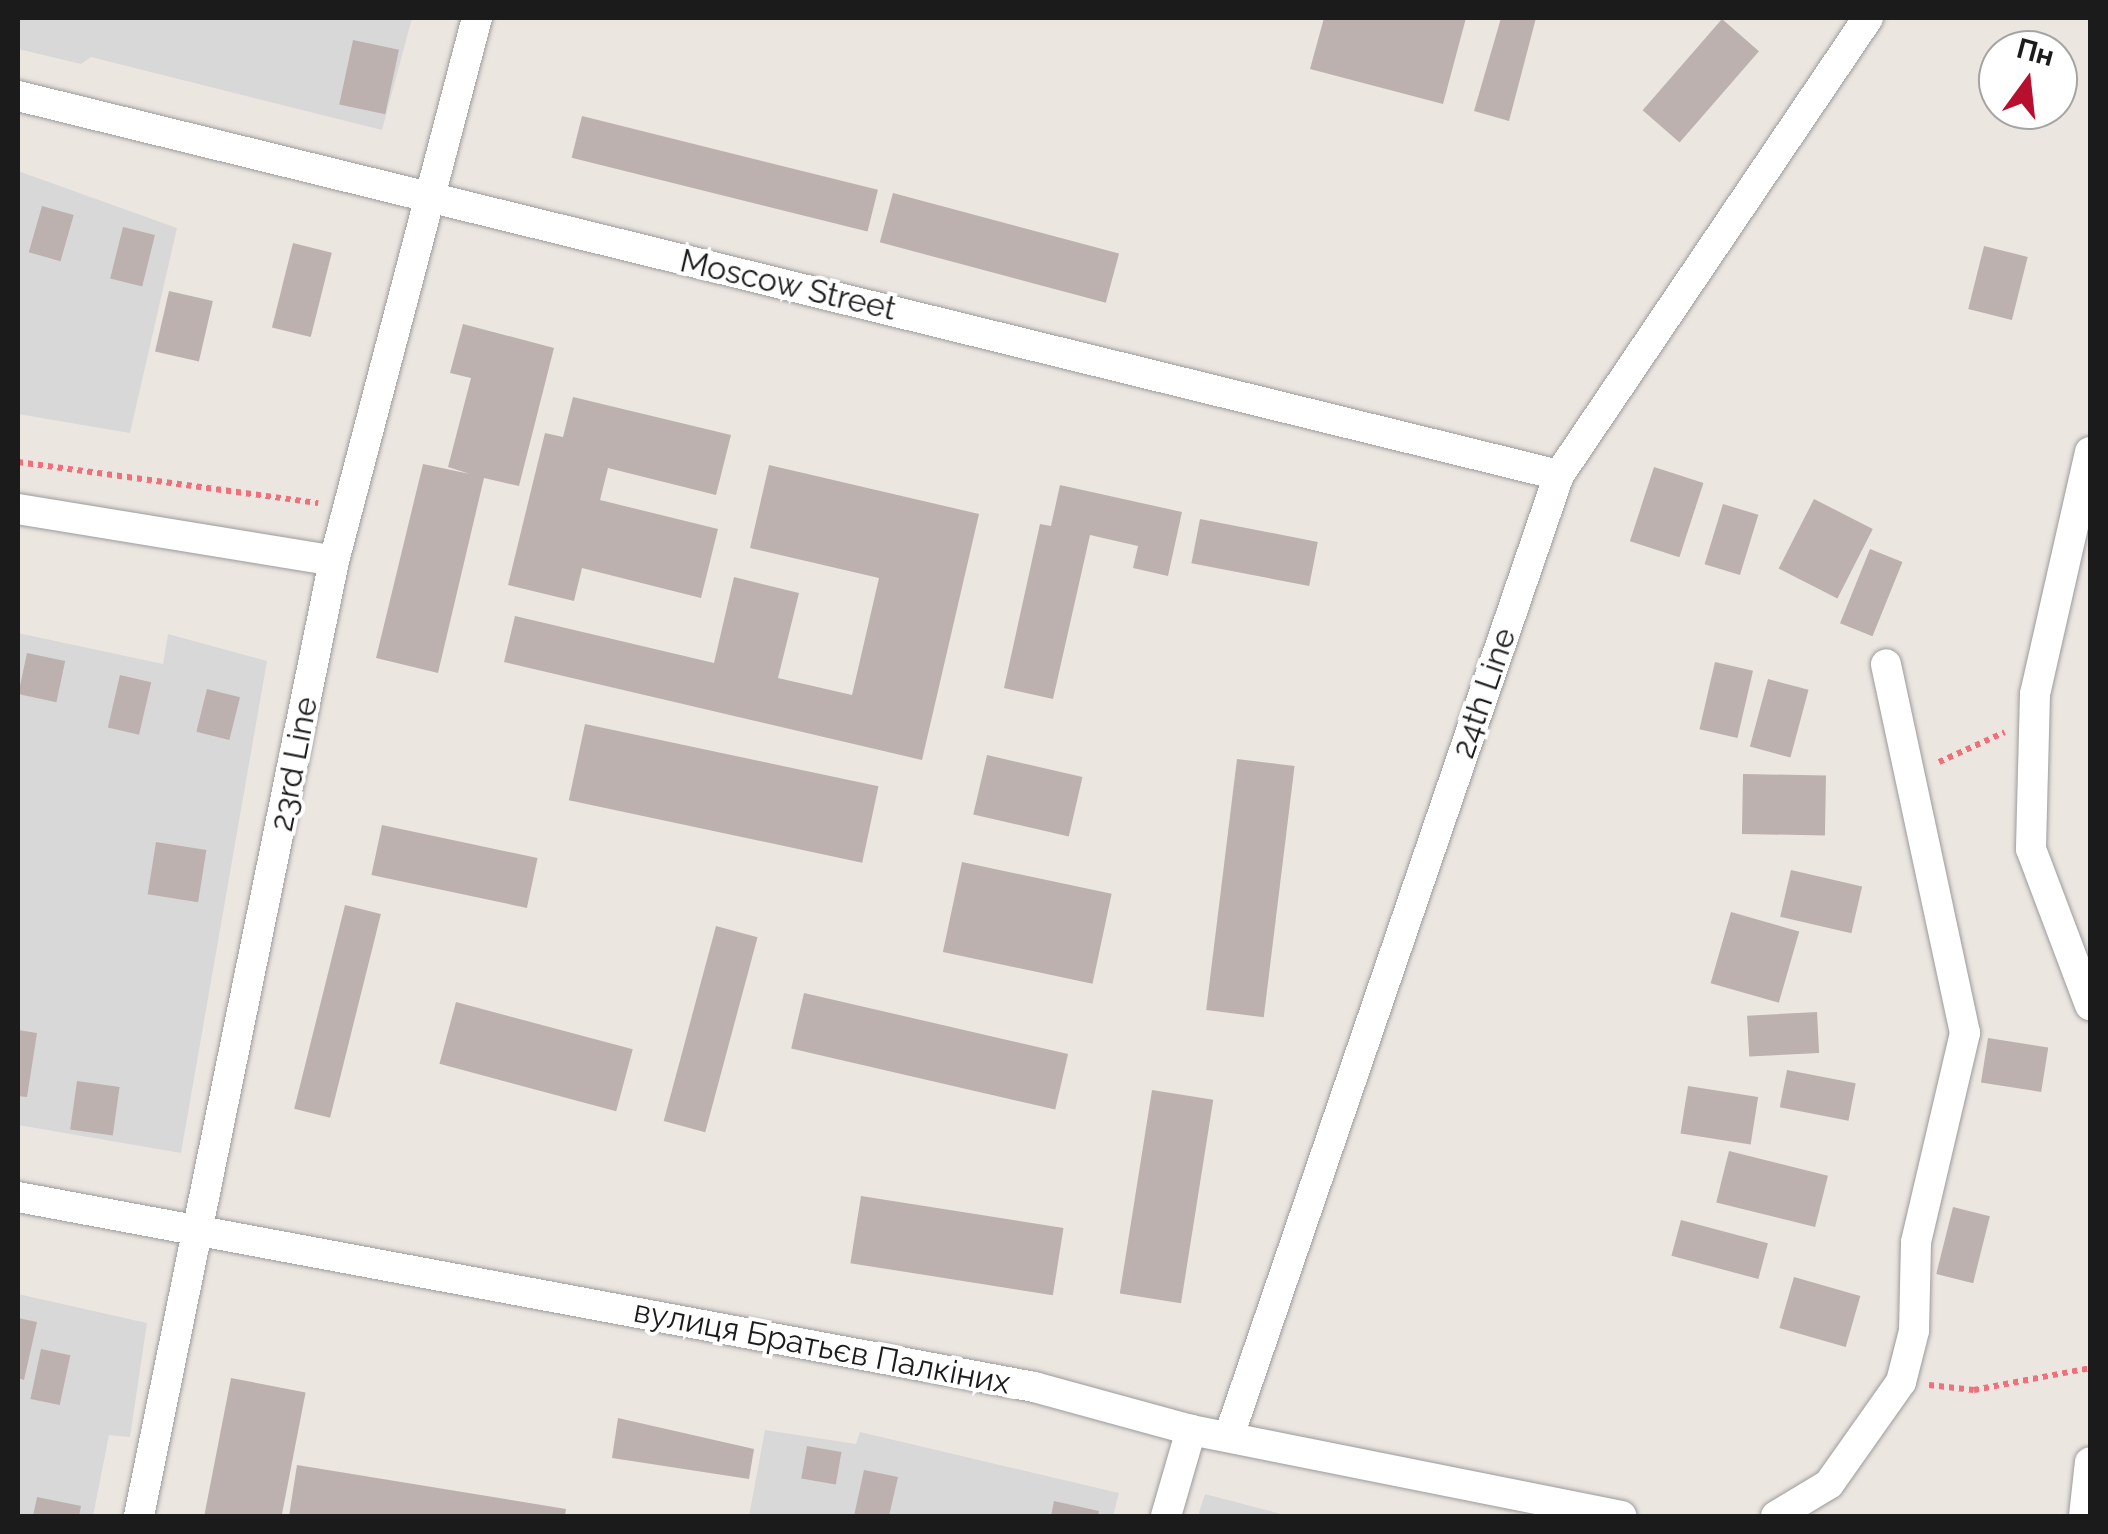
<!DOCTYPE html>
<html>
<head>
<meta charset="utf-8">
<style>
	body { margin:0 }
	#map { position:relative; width:2108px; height:1534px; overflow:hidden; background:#ece6e1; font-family:Raleway,sans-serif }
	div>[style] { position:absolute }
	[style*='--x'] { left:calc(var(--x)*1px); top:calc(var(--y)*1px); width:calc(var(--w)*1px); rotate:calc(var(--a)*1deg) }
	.residential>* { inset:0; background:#d9d8d8 }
	.building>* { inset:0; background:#bcb1ae; transform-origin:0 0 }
	.path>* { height:6px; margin-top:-3px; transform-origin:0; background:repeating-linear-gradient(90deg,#ef6f7a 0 5px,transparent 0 10px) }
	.roads { filter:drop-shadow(0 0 2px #9c9c9c) drop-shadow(0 0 2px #9c9c9c) }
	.street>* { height:30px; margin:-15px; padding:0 15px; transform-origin:15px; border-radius:15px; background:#fff }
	span { translate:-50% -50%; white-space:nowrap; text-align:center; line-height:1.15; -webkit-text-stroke:8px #fff; paint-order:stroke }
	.street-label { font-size:32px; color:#1b1b1b }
	.frame { position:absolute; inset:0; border:20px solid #1b1b1b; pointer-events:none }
	.north { position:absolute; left:1978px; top:30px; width:100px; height:100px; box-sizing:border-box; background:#fff; border:2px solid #a4a4a4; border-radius:50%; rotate:15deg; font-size:28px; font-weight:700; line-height:40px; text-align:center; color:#1b1b1b }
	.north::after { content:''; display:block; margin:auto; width:35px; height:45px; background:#b70f2d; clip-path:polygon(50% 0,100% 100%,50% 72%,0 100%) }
</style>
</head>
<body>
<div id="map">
	<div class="residential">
		<div style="clip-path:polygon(18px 18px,412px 18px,382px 130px,91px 57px,81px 64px,18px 49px)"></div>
		<div style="clip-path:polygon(18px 171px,177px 228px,130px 433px,18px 414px)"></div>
		<div style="clip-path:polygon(18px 633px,163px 664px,168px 634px,267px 661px,181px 1153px,18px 1125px)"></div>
		<div style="clip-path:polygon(18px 1294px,147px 1323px,130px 1437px,109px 1435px,93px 1516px,18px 1516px)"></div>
		<div style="clip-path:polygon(765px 1430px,856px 1444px,860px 1432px,1119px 1493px,1113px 1516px,749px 1516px)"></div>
		<div style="clip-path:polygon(1205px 1494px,1289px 1516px,1198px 1516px)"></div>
	</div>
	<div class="building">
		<div style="clip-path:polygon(1324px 18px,1466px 18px,1443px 104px,1310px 69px)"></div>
		<div style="clip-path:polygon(1501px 18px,1536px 18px,1509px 121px,1474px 111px)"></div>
		<div style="left:1722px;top:19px;width:49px;height:121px;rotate:41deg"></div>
		<div style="left:353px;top:40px;width:47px;height:66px;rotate:12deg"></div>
		<div style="left:582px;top:116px;width:305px;height:43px;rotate:14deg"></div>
		<div style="left:893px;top:193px;width:234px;height:51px;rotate:15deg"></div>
		<div style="left:42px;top:206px;width:33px;height:48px;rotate:16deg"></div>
		<div style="left:123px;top:227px;width:33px;height:53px;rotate:14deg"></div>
		<div style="left:293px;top:243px;width:40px;height:87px;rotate:14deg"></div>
		<div style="left:1984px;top:246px;width:45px;height:65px;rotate:14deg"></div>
		<div style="left:169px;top:291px;width:45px;height:62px;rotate:13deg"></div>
		<div style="clip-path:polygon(463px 324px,554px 348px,519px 486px,484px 478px,438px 673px,376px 658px,423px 464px,470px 474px,448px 467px,471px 378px,450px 373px)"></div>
		<div style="clip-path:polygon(573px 397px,731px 435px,716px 495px,608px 468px,600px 500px,718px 529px,701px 598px,582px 568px,574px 601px,508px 585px,545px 433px,563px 437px)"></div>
		<div style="clip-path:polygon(769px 465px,979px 514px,922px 760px,504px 662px,515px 616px,714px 663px,734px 577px,799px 593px,778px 678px,852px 695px,879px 578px,750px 548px)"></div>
		<div style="left:1654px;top:467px;width:52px;height:78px;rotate:18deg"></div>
		<div style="clip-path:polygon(1060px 485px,1182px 512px,1168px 576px,1133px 568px,1138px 546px,1090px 535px,1053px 699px,1004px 688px,1040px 524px,1051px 526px)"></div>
		<div style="left:1814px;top:499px;width:66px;height:78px;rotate:27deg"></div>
		<div style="left:1723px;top:504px;width:37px;height:63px;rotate:17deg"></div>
		<div style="left:1200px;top:519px;width:120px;height:45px;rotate:11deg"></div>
		<div style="left:1870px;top:549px;width:35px;height:80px;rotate:22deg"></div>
		<div style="left:27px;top:653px;width:39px;height:42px;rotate:12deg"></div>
		<div style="left:1715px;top:662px;width:39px;height:69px;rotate:13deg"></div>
		<div style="left:120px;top:675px;width:32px;height:54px;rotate:13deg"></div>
		<div style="left:1768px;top:679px;width:42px;height:70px;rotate:15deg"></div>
		<div style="left:207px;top:689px;width:34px;height:44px;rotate:14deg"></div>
		<div style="left:585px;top:724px;width:300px;height:78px;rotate:12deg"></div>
		<div style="left:987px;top:755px;width:98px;height:61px;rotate:13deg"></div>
		<div style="left:1237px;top:759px;width:58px;height:253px;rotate:7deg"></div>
		<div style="left:1743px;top:774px;width:83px;height:60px;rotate:1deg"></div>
		<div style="left:382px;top:825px;width:159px;height:51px;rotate:12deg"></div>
		<div style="left:156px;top:842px;width:51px;height:53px;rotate:9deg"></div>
		<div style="left:962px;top:862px;width:153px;height:92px;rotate:12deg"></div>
		<div style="left:1791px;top:870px;width:73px;height:48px;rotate:13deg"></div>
		<div style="left:345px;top:905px;width:37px;height:210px;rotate:14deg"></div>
		<div style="left:1731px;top:912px;width:71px;height:74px;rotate:16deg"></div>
		<div style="left:716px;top:926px;width:43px;height:202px;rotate:15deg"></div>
		<div style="left:804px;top:993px;width:271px;height:57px;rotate:13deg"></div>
		<div style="left:456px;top:1002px;width:183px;height:64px;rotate:15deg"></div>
		<div style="left:1817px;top:1012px;width:41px;height:70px;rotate:87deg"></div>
		<div style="clip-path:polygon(18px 1030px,37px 1033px,27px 1097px,18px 1096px)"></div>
		<div style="left:1988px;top:1038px;width:61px;height:45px;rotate:9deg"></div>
		<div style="left:1787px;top:1070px;width:70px;height:38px;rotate:11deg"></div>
		<div style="left:77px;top:1081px;width:43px;height:49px;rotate:8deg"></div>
		<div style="left:1688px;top:1086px;width:71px;height:48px;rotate:9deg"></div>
		<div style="left:1152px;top:1090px;width:62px;height:206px;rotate:9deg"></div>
		<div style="left:1729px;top:1151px;width:102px;height:53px;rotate:14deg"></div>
		<div style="left:861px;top:1196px;width:205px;height:68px;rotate:9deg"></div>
		<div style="left:1953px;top:1207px;width:38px;height:69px;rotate:14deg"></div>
		<div style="left:1681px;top:1220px;width:90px;height:37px;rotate:15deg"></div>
		<div style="left:1794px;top:1277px;width:69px;height:53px;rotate:16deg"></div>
		<div style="clip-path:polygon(18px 1318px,37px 1322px,24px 1380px,18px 1378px)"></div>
		<div style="left:41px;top:1349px;width:30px;height:51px;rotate:12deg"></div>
		<div style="left:231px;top:1378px;width:76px;height:141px;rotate:11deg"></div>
		<div style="clip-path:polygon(618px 1418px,754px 1449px,749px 1479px,612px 1458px)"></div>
		<div style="left:807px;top:1446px;width:35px;height:33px;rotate:10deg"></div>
		<div style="clip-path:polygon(297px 1465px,566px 1509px,565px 1516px,289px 1516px)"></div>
		<div style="clip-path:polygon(864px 1470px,898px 1477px,889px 1516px,854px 1516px)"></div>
		<div style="clip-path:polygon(37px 1497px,81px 1506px,79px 1516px,33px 1516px)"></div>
		<div style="clip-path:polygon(1054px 1501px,1099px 1511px,1098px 1516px,1051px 1516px)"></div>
	</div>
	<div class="path">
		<div style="--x:18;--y:462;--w:303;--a:7.8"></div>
		<div style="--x:1939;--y:762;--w:72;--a:-24.4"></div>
		<div style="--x:1929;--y:1385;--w:45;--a:6.3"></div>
		<div style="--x:1974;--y:1390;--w:118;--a:-10.7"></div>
	</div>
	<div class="roads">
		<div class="street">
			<div style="--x:18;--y:96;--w:1587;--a:13.82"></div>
			<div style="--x:2090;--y:452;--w:248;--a:102.8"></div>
			<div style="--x:2035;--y:694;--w:155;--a:91.5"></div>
			<div style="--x:2031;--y:849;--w:167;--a:69.3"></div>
			<div style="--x:18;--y:509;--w:320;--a:9.3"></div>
			<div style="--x:18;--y:1197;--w:1034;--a:10.59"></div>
			<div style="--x:1034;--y:1387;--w:163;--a:15.3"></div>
			<div style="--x:1191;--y:1430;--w:439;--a:11.3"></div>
			<div style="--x:1230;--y:1433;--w:1013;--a:-71.05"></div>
			<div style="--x:1559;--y:475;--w:552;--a:-55.94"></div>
			<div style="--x:139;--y:1516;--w:975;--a:-78.46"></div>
			<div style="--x:334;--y:561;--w:562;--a:-75.25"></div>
			<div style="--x:1166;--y:1516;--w:90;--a:-73.8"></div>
			<div style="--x:1776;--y:1516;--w:62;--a:-31.1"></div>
			<div style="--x:1829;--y:1484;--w:125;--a:-54.8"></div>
			<div style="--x:1901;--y:1382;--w:53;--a:-75.7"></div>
			<div style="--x:1914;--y:1331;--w:89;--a:-88.7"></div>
			<div style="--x:1916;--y:1242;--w:215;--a:-76.8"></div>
			<div style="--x:1965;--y:1033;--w:377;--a:-102.1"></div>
			<div style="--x:2084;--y:1516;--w:54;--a:-83.7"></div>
		</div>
	</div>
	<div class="street-label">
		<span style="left:788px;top:285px;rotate:13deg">Moscow Street</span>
		<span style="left:1484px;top:693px;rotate:-71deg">24th Line</span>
		<span style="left:294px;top:764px;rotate:-79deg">23rd Line</span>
		<span style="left:822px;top:1347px;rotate:11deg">вулиця Братьєв Палкіних</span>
	</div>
	<div class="frame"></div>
	<div class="north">Пн</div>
</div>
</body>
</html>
